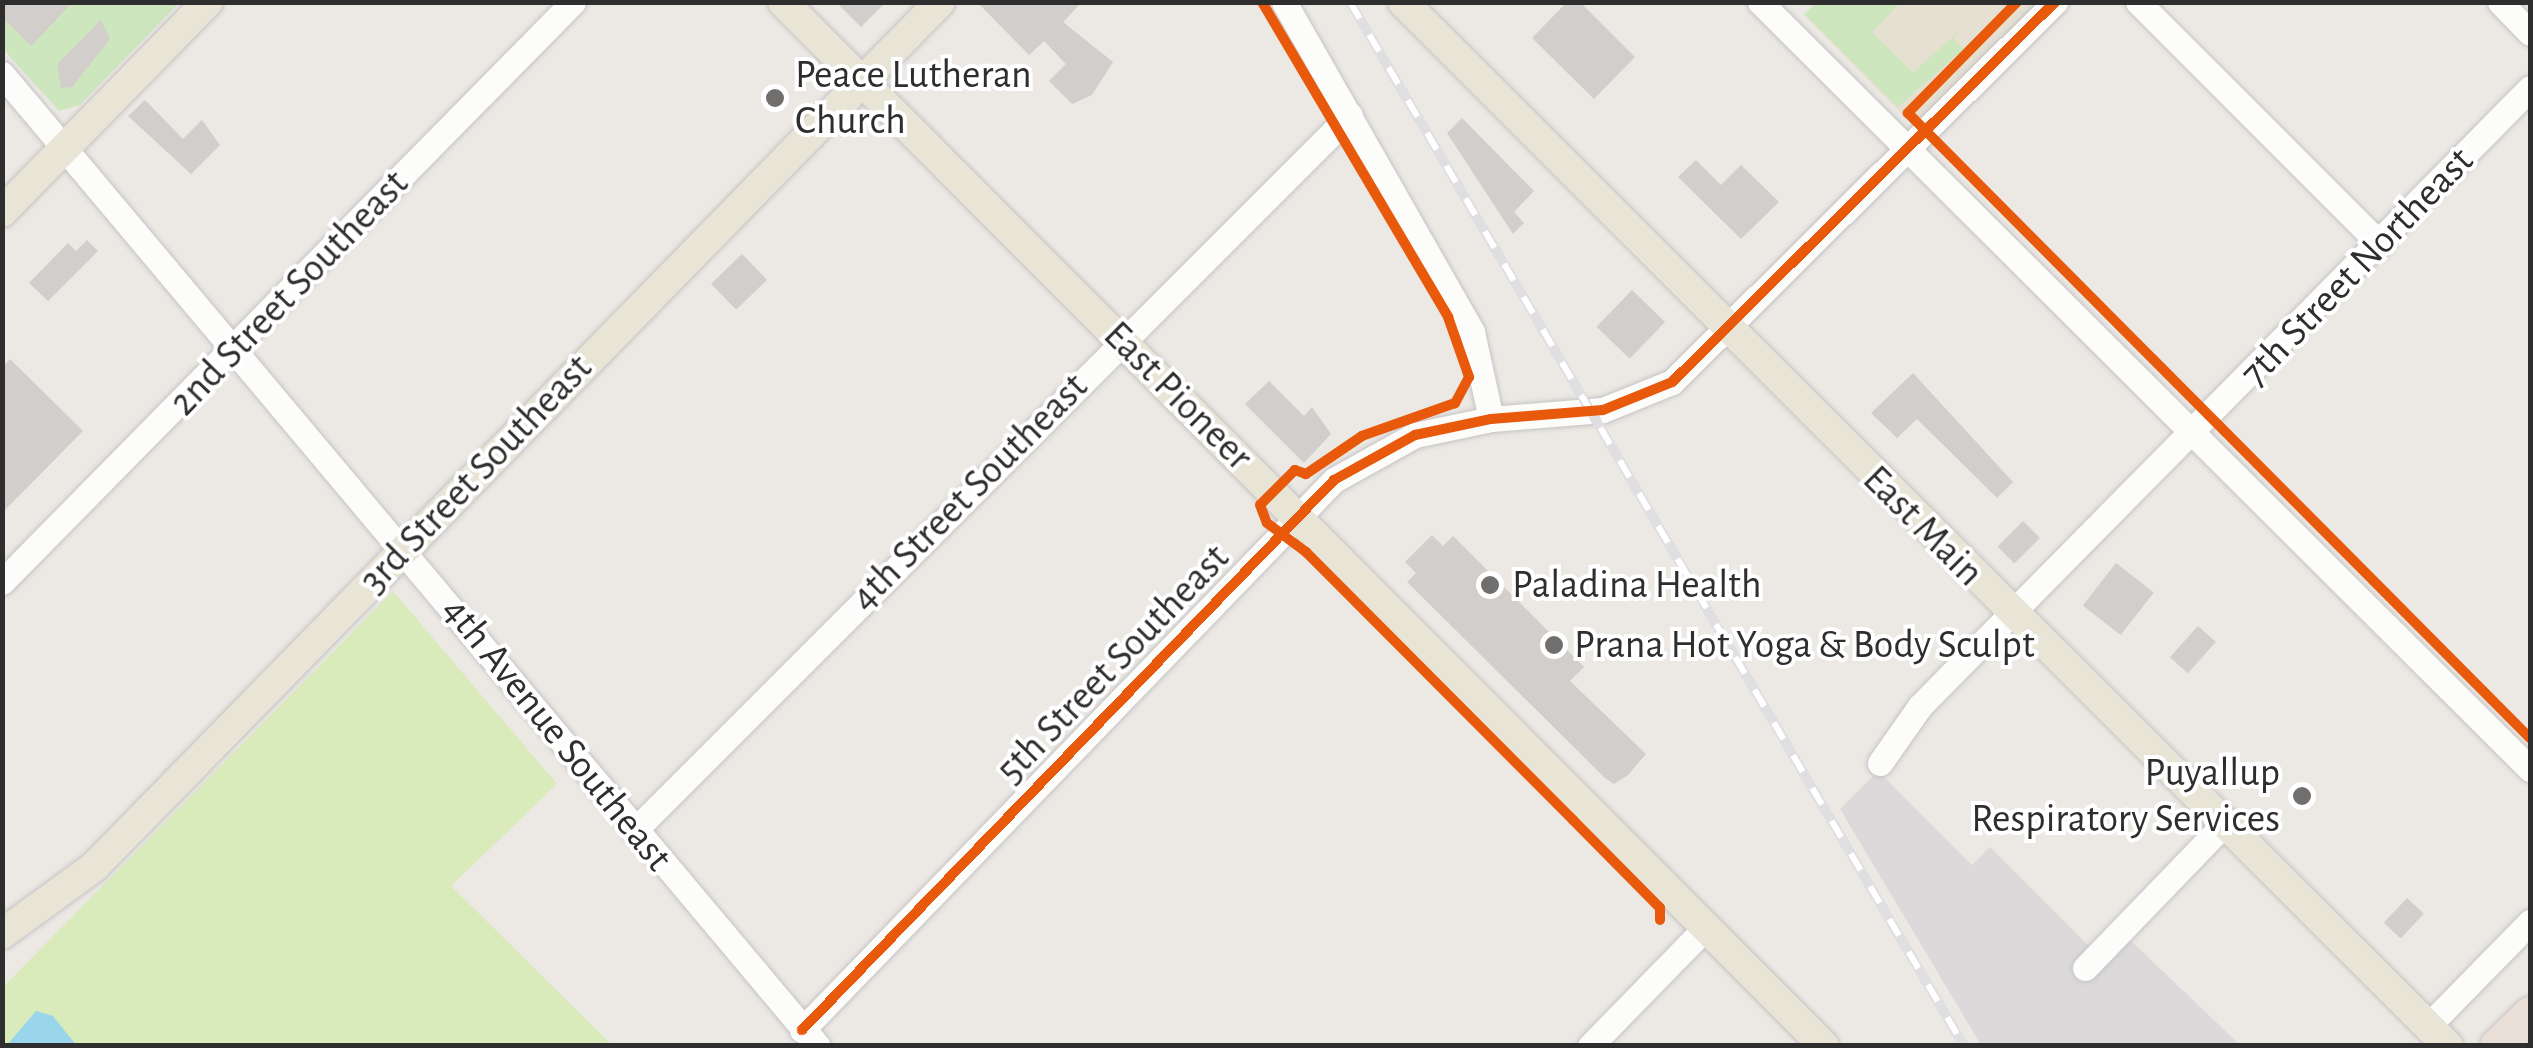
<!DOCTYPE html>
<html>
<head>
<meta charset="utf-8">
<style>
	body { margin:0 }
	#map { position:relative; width:2533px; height:1048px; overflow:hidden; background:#ece8e4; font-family:"Alegreya Sans",sans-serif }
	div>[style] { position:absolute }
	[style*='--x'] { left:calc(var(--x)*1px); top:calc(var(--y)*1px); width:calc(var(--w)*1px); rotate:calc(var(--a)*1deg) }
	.industrial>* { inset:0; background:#dcd9db }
	.education>* { inset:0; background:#e6e0d3 }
	.green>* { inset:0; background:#cee6be }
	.pitch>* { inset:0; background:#d9eabb }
	.water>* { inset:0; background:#99d6ec }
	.building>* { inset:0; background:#d1cecb; transform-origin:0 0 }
	.roads { filter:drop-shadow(0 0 2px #c5c4c5) drop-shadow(0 0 2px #c5c4c5) }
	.minor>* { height:25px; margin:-12.5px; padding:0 12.5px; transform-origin:12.5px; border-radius:12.5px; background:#fcfcfb }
	.major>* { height:30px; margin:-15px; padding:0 15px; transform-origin:15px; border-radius:15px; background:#e8e4d6 }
	.highway>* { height:35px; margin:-17.5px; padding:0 17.5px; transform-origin:17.5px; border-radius:17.5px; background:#eadfd6 }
	.rail>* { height:10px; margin-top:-5px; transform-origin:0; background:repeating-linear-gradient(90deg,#fff 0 19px,#dfdfe1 0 38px); box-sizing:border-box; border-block:2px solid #dfdfe1 }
	.cycleway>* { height:10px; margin:-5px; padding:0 5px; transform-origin:5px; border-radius:5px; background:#e8590c }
	.dots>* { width:28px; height:28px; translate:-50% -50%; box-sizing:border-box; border:5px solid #fff; border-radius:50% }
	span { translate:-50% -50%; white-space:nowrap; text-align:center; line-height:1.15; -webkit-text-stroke:8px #fff; paint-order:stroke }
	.poi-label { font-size:40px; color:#2e2e2e }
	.left { translate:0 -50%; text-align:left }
	.right { translate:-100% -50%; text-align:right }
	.street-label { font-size:40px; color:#2e2e2e }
	.frame { position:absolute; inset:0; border:5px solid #2e2e2e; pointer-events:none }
</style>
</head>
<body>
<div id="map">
	<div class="industrial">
		<div style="clip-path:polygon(1878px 771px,1972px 865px,1990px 847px,2104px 961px,2127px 937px,2240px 1045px,1981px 1045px,1840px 809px)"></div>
	</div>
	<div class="education">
		<div style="clip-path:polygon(1816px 3px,2055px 3px,1923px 136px,1804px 15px)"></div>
	</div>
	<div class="green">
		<div style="clip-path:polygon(2px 3px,179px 3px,80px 105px,59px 111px,3px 49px)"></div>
		<div style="clip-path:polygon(1815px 3px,1900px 3px,1872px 32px,1913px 72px,1976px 16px,1953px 38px,1964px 49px,1898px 107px,1804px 14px)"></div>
	</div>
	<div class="pitch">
		<div style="clip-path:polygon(393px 591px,557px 784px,451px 886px,612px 1045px,3px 1046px,3px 987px)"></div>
	</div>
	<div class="water">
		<div style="clip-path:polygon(36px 1011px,53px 1016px,76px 1045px,7px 1045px)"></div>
	</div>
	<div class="building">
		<div style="clip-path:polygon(2px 2px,73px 2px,31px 46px,2px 17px)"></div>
		<div style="clip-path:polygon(836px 2px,886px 2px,861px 27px)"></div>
		<div style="clip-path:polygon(977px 2px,1082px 2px,1063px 22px,1113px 62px,1092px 95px,1072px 104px,1049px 81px,1066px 64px,1044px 41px,1029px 55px)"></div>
		<div style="clip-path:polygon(1567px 2px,1580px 2px,1635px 57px,1594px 99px,1532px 38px)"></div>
		<div style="clip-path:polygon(101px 20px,110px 39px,72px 87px,61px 88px,57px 64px)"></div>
		<div style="clip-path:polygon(145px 100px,183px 139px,202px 120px,220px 145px,191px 174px,128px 116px)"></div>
		<div style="clip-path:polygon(1462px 118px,1534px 191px,1514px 212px,1524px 223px,1513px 234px,1447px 133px)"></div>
		<div style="clip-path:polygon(1696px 160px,1721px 185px,1741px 165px,1779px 202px,1741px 239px,1678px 177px)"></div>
		<div style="clip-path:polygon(87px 240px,98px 251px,48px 301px,29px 283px,68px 243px,76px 251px)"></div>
		<div style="left:742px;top:254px;width:36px;height:43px;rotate:46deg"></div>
		<div style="left:1632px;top:290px;width:46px;height:51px;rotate:44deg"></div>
		<div style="clip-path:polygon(10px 359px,83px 431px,2px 513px,2px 367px)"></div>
		<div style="clip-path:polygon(1913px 373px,2013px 482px,1997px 498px,1917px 419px,1897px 438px,1871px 413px)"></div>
		<div style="clip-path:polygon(1269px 381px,1304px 416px,1312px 407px,1331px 434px,1304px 463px,1245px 404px)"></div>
		<div style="left:2023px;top:521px;width:24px;height:36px;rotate:45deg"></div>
		<div style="clip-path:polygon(1432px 535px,1443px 546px,1453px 536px,1584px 667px,1570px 681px,1646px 754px,1628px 775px,1614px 784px,1605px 778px,1407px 582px,1416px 573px,1405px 562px)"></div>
		<div style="left:2116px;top:563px;width:48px;height:54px;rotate:38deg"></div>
		<div style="left:2198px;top:626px;width:24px;height:42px;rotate:42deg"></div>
		<div style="left:2407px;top:898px;width:23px;height:34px;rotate:43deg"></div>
	</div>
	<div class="roads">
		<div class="minor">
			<div style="--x:1284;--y:2;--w:380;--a:60.3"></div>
			<div style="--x:1472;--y:332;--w:89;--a:77.7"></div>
			<div style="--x:1760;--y:2;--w:1087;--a:44.89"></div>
			<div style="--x:2138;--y:2;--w:342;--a:45"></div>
			<div style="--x:2500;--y:2;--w:43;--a:45.9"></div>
			<div style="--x:2;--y:74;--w:1269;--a:49.99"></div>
			<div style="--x:2;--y:582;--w:814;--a:-45.45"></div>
			<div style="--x:1880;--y:763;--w:70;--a:-54.9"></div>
			<div style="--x:1920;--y:706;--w:868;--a:-45.37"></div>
			<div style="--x:635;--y:830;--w:1011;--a:-45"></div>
			<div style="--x:2085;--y:968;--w:200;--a:-46"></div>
			<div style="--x:2428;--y:1026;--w:146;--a:-45.6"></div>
			<div style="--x:802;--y:1030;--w:765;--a:-45.95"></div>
			<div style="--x:1334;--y:480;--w:93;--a:-29.1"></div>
			<div style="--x:1415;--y:435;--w:78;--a:-11.9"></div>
			<div style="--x:1491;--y:419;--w:112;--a:-4.6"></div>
			<div style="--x:1603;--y:410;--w:74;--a:-22.1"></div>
			<div style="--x:1672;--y:382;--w:540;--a:-44.77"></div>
			<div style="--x:1590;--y:1046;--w:166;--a:-45.7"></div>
		</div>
		<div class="major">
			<div style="--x:783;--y:2;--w:1474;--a:45.08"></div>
			<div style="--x:1403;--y:2;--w:1477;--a:44.97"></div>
			<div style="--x:2;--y:212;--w:294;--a:-45.6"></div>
			<div style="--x:2;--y:934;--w:114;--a:-36.1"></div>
			<div style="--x:94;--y:867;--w:1210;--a:-45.64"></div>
		</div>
		<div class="highway">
			<div style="--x:2497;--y:1046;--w:46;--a:-44.1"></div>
		</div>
	</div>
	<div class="rail">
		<div style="--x:1350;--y:2;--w:1211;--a:59.54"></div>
	</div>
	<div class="cycleway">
		<div style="--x:1262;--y:2;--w:366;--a:59.4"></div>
		<div style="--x:1448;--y:317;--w:64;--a:70.7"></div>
		<div style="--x:1469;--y:377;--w:30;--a:118"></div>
		<div style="--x:1455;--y:403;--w:99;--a:160.5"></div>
		<div style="--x:1362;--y:436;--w:68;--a:145.8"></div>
		<div style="--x:1306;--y:474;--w:12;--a:-160"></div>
		<div style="--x:1295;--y:470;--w:49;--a:135"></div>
		<div style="--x:1260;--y:505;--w:19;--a:69"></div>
		<div style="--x:1267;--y:523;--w:49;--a:36.6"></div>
		<div style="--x:1306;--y:552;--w:378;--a:45.1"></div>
		<div style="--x:1573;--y:820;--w:124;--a:45.3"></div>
		<div style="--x:1660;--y:908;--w:12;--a:90"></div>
		<div style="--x:2017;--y:2;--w:156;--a:134.5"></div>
		<div style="--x:1908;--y:113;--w:882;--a:45.14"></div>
		<div style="--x:802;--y:1030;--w:765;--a:-45.95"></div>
		<div style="--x:1334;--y:480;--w:93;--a:-29.1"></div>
		<div style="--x:1415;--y:435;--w:78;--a:-11.9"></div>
		<div style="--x:1491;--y:419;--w:112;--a:-4.6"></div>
		<div style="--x:1603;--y:410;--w:74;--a:-22.1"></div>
		<div style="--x:1672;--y:382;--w:540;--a:-44.77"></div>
	</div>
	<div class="dots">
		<div style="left:775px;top:98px;background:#706f6e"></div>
		<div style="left:1490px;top:585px;background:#706f6e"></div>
		<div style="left:1554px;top:645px;background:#706f6e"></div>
		<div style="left:2302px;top:796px;background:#706f6e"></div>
	</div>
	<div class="poi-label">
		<span class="left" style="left:795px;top:98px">Peace Lutheran<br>Church</span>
		<span class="left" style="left:1512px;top:585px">Paladina Health</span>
		<span class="left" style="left:1574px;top:645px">Prana Hot Yoga &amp; Body Sculpt</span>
		<span class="right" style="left:2280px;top:796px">Puyallup<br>Respiratory Services</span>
	</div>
	<div class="street-label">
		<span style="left:2357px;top:267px;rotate:-46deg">7th Street Northeast</span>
		<span style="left:289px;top:293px;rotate:-46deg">2nd Street Southeast</span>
		<span style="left:1178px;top:396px;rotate:45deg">East Pioneer</span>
		<span style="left:476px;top:474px;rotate:-46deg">3rd Street Southeast</span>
		<span style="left:969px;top:492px;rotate:-45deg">4th Street Southeast</span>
		<span style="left:1923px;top:526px;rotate:45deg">East Main</span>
		<span style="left:1113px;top:664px;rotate:-46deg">5th Street Southeast</span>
		<span style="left:557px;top:734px;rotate:51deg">4th Avenue Southeast</span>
	</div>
	<div class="frame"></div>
</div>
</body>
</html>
